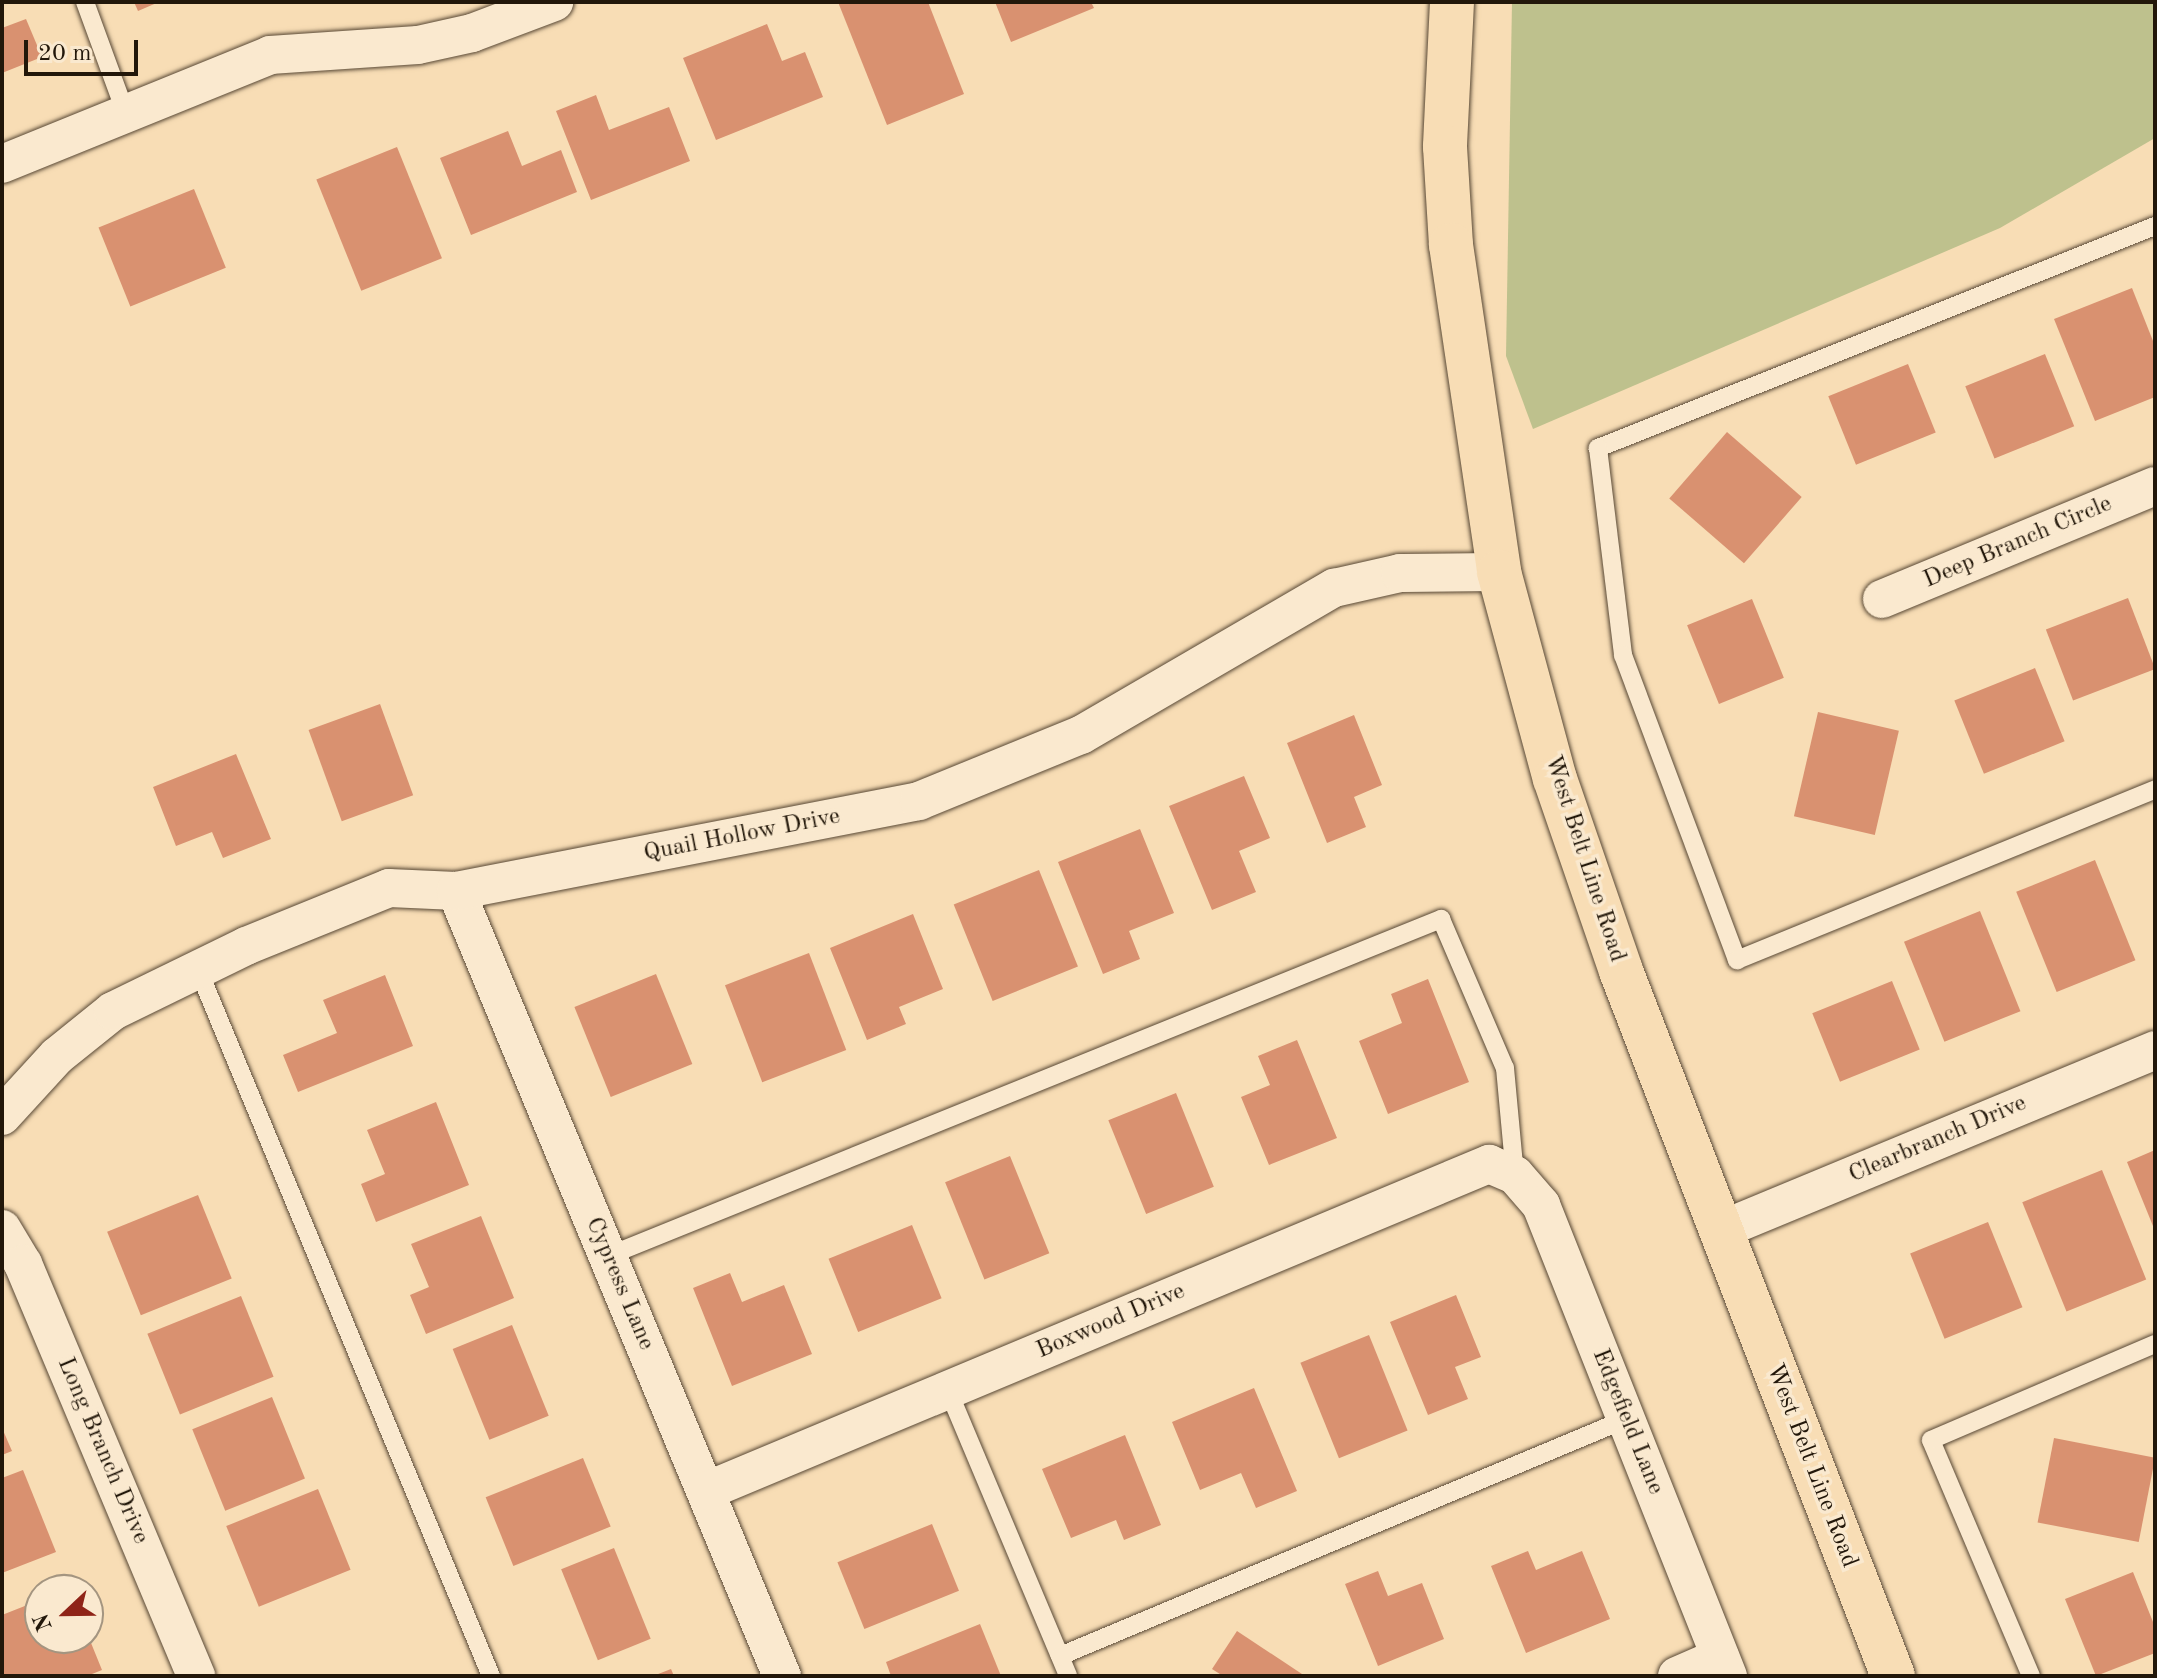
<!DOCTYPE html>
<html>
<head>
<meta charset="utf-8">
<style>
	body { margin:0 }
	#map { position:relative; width:2157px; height:1678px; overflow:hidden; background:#f8ddb5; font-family:"Old Standard TT",serif }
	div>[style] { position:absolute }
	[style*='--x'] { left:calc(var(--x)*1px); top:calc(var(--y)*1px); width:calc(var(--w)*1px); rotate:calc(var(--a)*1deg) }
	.green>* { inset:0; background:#bec18d }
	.building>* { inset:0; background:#d99170; transform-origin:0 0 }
	.roads { filter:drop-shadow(0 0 2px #584835) drop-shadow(0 0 2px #584835) }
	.service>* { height:18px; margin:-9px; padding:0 9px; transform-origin:9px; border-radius:9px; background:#fae9cf }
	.minor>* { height:38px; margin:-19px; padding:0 19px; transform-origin:19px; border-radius:19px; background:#fae9cf }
	.primary>* { height:44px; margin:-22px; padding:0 22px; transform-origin:22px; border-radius:22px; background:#f8ddb5 }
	span { translate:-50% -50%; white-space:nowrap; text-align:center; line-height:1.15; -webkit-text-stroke:7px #fae9cf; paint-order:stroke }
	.street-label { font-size:24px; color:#22170a }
	.frame { position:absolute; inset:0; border:4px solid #22170a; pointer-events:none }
	.north { position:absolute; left:24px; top:1574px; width:80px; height:80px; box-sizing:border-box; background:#fae9cf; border:2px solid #a49580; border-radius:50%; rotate:248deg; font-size:22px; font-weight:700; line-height:32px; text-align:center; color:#22170a }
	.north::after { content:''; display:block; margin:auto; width:28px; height:36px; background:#8f2418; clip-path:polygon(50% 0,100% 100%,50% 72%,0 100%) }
	.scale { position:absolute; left:24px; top:40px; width:114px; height:36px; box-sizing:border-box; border:4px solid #22170a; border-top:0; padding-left:10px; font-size:24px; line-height:28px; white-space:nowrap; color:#22170a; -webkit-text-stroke:6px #fae9cf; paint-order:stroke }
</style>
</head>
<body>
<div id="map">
	<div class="green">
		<div style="clip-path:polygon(1512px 2px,2155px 2px,2155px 138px,2000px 228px,1533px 429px,1506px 356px)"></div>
	</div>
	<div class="building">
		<div style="clip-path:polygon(134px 2px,159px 2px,138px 11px)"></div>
		<div style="clip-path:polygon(838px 2px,928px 2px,964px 94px,887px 125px)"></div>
		<div style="clip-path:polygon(995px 2px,1091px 2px,1094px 8px,1011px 42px)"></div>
		<div style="clip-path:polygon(26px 19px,42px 57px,2px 73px,2px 28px)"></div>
		<div style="clip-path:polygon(767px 24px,782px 61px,805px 52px,823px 97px,716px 140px,683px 58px)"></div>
		<div style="clip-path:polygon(596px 95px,609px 130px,669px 107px,690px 161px,591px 200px,556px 111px)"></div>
		<div style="clip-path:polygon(508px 131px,522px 166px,561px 150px,577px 192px,471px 235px,440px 158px)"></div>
		<div style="left:397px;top:147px;width:120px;height:87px;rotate:68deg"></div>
		<div style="left:194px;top:189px;width:85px;height:103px;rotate:68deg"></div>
		<div style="clip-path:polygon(2132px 288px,2155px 346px,2155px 397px,2095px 421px,2054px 319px)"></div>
		<div style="left:2045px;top:354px;width:78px;height:86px;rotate:68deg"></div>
		<div style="left:1908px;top:364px;width:74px;height:86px;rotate:68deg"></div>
		<div style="left:1727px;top:432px;width:99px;height:88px;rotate:41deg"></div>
		<div style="left:2128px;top:598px;width:76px;height:88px;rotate:69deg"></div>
		<div style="left:1752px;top:599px;width:85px;height:70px;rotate:68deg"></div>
		<div style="left:2035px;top:668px;width:79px;height:87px;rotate:68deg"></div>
		<div style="left:380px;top:704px;width:97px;height:76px;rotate:70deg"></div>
		<div style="left:1818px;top:712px;width:83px;height:107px;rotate:13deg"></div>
		<div style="clip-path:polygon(1354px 715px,1382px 785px,1354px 797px,1366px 827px,1327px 843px,1287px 743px)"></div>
		<div style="clip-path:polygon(236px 754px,271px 839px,223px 858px,212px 832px,176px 846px,153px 787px)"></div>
		<div style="clip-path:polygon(1244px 776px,1270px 838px,1239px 851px,1256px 892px,1212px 910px,1169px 806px)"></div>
		<div style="clip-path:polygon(1140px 829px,1174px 913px,1129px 931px,1140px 959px,1103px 974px,1058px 862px)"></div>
		<div style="left:2095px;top:860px;width:108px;height:85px;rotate:68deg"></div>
		<div style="left:1039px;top:870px;width:104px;height:92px;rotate:68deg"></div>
		<div style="left:1980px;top:911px;width:108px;height:82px;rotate:68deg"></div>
		<div style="clip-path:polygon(913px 914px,943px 989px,899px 1007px,906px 1024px,867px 1040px,830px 948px)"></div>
		<div style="left:809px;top:953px;width:104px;height:90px;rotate:69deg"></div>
		<div style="left:656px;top:974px;width:97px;height:88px;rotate:68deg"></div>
		<div style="clip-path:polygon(385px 975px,413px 1046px,298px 1092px,283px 1055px,337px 1033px,323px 1000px)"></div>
		<div style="clip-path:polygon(1428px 979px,1469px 1082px,1388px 1114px,1359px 1041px,1402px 1023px,1391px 994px)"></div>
		<div style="left:1892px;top:981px;width:74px;height:86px;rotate:68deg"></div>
		<div style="clip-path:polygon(1297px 1040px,1337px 1138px,1269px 1165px,1241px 1097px,1270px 1085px,1258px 1056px)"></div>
		<div style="left:1176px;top:1093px;width:101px;height:73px;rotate:68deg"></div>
		<div style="clip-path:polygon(436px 1102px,469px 1185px,376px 1222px,361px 1184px,385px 1174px,367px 1130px)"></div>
		<div style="clip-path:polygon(2155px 1150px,2155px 1231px,2127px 1162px)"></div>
		<div style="left:1010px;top:1156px;width:105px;height:70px;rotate:68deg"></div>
		<div style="left:2102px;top:1170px;width:118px;height:86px;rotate:68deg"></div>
		<div style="left:198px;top:1195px;width:90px;height:98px;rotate:68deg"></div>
		<div style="clip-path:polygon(481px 1216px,514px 1298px,426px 1334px,410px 1295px,429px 1287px,411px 1244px)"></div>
		<div style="left:1988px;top:1222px;width:92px;height:84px;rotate:68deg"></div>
		<div style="left:912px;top:1225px;width:79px;height:90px;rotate:68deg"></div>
		<div style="clip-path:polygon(730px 1273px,742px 1302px,784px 1285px,812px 1354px,732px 1386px,693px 1288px)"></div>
		<div style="clip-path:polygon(1456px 1295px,1481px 1357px,1455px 1367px,1468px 1399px,1428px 1415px,1390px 1322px)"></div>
		<div style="left:241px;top:1296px;width:87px;height:101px;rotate:68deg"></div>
		<div style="left:512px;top:1325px;width:98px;height:64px;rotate:68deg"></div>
		<div style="left:1369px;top:1335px;width:103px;height:74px;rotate:68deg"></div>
		<div style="clip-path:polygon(1254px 1388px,1297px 1491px,1256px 1508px,1241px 1473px,1200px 1490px,1172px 1422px)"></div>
		<div style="left:272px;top:1397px;width:88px;height:86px;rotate:68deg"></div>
		<div style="clip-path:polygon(2px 1428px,12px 1451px,2px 1455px)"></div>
		<div style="clip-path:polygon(1125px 1435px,1161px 1525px,1124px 1540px,1116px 1520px,1071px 1538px,1042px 1469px)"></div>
		<div style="left:2054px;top:1438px;width:103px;height:86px;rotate:11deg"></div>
		<div style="left:583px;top:1458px;width:74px;height:105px;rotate:68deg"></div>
		<div style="clip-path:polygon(23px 1470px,56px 1552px,2px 1573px,2px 1478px)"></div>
		<div style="left:318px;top:1489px;width:87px;height:99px;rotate:68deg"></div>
		<div style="left:932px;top:1524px;width:72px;height:102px;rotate:68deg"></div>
		<div style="left:614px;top:1548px;width:98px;height:57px;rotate:68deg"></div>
		<div style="clip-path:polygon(1528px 1551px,1536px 1570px,1582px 1551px,1610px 1619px,1526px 1653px,1491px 1566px)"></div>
		<div style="clip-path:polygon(1378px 1571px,1388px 1596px,1422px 1583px,1444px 1639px,1378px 1666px,1345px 1584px)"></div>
		<div style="clip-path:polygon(2133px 1572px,2155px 1627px,2155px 1653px,2096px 1676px,2065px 1599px)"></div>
		<div style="clip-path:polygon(40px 1600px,40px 1638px,89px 1638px,102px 1670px,87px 1676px,2px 1676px,2px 1615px)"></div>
		<div style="clip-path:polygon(980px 1624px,1001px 1676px,891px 1676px,886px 1662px)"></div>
		<div style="clip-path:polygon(1237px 1631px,1305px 1676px,1223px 1676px,1212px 1669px)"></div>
		<div style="clip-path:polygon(671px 1669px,674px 1676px,653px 1676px)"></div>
	</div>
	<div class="roads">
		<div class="service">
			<div style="--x:85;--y:2;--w:119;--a:69.9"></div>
			<div style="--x:2155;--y:226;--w:600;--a:158.27"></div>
			<div style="--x:1598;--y:448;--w:209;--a:83.1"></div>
			<div style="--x:1623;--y:655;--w:326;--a:69.5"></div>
			<div style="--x:1737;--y:960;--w:452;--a:-22.2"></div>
			<div style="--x:198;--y:969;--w:765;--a:67.49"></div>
			<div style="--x:608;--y:1256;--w:899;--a:-22.03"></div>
			<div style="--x:1441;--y:919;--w:162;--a:66.8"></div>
			<div style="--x:1505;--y:1068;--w:107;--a:84.7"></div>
			<div style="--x:948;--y:1390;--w:310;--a:67.2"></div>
			<div style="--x:1060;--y:1656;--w:614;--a:-22.72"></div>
			<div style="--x:2031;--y:1676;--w:256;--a:-113"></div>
			<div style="--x:1931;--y:1440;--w:244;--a:-23.2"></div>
		</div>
		<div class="minor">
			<div style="--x:2;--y:164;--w:289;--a:-22.1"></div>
			<div style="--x:270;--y:55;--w:148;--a:-3.9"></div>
			<div style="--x:418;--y:45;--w:55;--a:-12.5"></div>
			<div style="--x:472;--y:33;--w:88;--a:-20.7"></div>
			<div style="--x:1882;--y:599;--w:295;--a:-22.5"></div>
			<div style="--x:456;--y:891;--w:850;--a:67.45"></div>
			<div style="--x:2;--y:1116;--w:81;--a:-47.5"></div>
			<div style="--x:57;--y:1056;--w:72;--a:-38.8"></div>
			<div style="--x:113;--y:1011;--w:148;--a:-26"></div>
			<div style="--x:246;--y:946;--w:154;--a:-22.1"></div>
			<div style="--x:389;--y:888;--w:67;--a:2.6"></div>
			<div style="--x:456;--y:891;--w:472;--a:-11"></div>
			<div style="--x:919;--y:801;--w:175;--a:-22.2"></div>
			<div style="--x:1081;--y:735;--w:293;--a:-30.2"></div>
			<div style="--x:1334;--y:588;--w:68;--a:-12.8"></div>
			<div style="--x:1400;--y:573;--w:99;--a:-0.6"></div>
			<div style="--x:2;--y:1229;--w:41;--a:59"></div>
			<div style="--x:23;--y:1264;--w:447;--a:67.2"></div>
			<div style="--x:1721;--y:1230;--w:470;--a:-22.5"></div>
			<div style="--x:706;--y:1491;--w:849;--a:-22.67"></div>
			<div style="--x:1489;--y:1164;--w:28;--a:23"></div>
			<div style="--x:1515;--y:1175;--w:40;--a:49"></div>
			<div style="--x:1541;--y:1205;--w:507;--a:68.35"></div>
			<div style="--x:1677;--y:1676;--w:47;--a:-23.8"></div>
		</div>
		<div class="primary">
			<div style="--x:1452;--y:2;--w:145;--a:92.8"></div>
			<div style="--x:1445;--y:147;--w:98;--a:86.5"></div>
			<div style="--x:1451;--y:245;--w:331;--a:81.6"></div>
			<div style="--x:1499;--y:572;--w:214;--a:74.9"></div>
			<div style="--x:1555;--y:779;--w:203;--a:71"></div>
			<div style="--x:1621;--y:971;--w:756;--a:68.9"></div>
		</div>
	</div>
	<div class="street-label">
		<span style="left:2018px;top:543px;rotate:-23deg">Deep Branch Circle</span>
		<span style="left:742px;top:836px;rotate:-11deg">Quail Hollow Drive</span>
		<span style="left:1584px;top:859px;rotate:72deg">West Belt Line Road</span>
		<span style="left:1938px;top:1140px;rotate:-23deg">Clearbranch Drive</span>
		<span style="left:619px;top:1284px;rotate:67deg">Cypress Lane</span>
		<span style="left:1111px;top:1322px;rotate:-23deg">Boxwood Drive</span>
		<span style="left:1627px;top:1422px;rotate:68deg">Edgefield Lane</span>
		<span style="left:102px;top:1451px;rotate:67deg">Long Branch Drive</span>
		<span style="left:1811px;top:1466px;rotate:69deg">West Belt Line Road</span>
	</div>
	<div class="frame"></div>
	<div class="north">N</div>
	<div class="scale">20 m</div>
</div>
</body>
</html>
